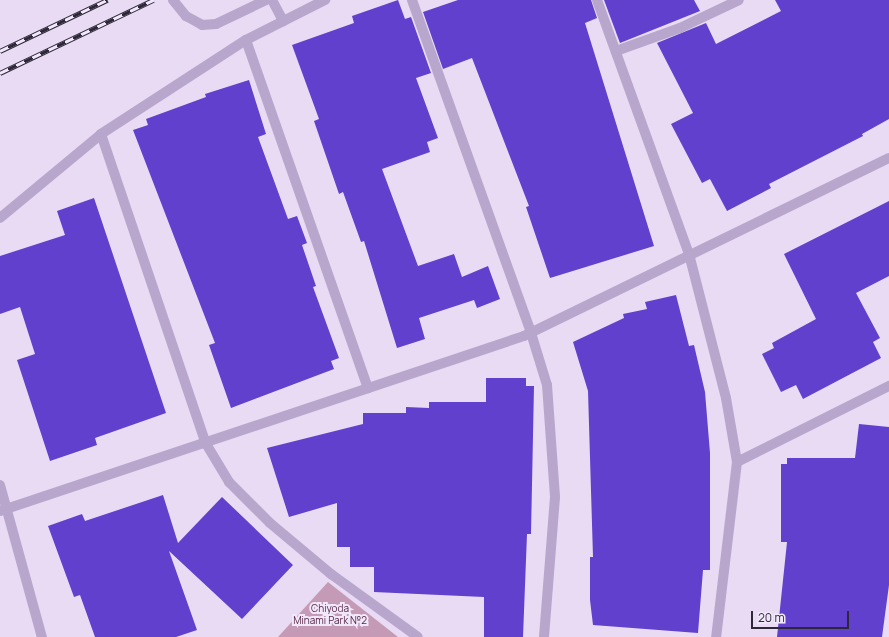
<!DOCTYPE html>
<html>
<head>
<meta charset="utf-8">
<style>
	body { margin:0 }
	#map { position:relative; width:889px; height:637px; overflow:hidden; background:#e8dbf3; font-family:Manrope,sans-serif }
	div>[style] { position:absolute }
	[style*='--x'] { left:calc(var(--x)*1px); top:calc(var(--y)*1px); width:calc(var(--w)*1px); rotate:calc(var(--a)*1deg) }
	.green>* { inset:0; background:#c49ab6 }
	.building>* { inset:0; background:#6140cd }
	.minor>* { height:10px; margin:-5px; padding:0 5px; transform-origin:5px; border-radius:5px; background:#b8a6cc }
	.rail>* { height:4.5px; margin-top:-2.25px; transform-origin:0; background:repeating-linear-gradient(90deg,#f2e8fb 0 9px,#2d2838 0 18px); box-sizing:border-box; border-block:1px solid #2d2838 }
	span { translate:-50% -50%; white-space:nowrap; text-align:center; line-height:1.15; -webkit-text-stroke:4px #f2e8fb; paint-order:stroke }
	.park-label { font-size:10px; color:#582a47 }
	.scale { position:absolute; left:751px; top:611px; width:98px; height:18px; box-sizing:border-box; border:2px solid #2d2838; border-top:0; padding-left:5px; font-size:12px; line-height:14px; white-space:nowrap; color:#2d2838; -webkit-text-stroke:3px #f2e8fb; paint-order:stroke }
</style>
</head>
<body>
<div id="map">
	<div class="green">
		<div style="clip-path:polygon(328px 582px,398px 637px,278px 637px)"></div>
	</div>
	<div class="building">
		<div style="clip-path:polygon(398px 0,405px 19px,411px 17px,431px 73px,416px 78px,438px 138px,427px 142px,430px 152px,382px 169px,418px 266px,454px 254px,462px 277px,488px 266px,500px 299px,477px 308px,474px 300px,419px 318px,425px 339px,397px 348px,364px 241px,361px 242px,343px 192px,339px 194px,314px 121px,319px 119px,292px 45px,354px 23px,352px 16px)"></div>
		<div style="clip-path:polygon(458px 0,591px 0,597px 18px,585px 23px,654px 246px,550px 278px,526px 207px,529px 206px,472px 58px,443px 69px,423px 12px)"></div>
		<div style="clip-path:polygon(604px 0,694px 0,700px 11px,620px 43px)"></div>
		<div style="clip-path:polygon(775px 0,889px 0,889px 119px,862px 134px,863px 136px,769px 184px,771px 188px,727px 211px,710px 179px,702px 183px,671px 124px,693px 113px,657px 43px,706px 23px,716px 44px,781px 11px)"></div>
		<div style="clip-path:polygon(249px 80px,266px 134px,258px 137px,288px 219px,297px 216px,307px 243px,302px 245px,316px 286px,313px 287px,339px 358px,331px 361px,334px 369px,231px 408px,209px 345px,215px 343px,133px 130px,148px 125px,146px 119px,206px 97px,205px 94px)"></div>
		<div style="clip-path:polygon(94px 198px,166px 413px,95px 438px,97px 445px,50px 461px,17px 360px,35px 354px,20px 307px,0 314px,0 256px,65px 235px,57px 211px)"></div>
		<div style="clip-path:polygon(889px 201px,889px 276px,856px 293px,880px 338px,873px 342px,881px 358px,803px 399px,796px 385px,781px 392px,762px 354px,774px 348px,772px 343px,816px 319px,784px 254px)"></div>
		<div style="clip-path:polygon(676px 295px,689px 346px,694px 345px,705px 392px,710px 453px,710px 570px,703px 570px,698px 633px,593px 625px,590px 600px,590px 557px,593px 557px,588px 391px,573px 342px,624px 318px,623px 314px,647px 309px,645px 302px)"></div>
		<div style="clip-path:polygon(486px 378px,526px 378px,526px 386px,534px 386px,531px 534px,527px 534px,523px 637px,484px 637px,484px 597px,374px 592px,374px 567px,350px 567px,350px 547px,337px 547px,337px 503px,289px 517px,267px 448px,363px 424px,363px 413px,406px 413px,406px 407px,429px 408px,429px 402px,486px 402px)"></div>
		<div style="clip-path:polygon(859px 424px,889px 427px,889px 585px,882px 637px,777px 637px,787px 542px,781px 542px,781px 464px,787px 464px,787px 458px,855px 458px)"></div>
		<div style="clip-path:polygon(163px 495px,178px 543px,222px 497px,293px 565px,242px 619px,169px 551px,197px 630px,176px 637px,95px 637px,80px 595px,74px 597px,48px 526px,82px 514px,85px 521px)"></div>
	</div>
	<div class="minor">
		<div style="--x:173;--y:0;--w:21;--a:51"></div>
		<div style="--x:186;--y:16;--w:18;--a:29"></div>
		<div style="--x:202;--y:25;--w:14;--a:-4"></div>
		<div style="--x:216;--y:24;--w:55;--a:-25.6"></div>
		<div style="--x:272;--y:0;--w:24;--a:62"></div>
		<div style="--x:412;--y:0;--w:354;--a:70.3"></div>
		<div style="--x:531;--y:333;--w:54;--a:72.9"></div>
		<div style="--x:547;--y:385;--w:112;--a:85.9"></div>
		<div style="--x:555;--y:497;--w:140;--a:94.5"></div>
		<div style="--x:597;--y:0;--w:270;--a:70.1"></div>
		<div style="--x:689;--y:254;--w:149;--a:75.6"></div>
		<div style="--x:726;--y:398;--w:65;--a:80.2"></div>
		<div style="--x:737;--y:462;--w:176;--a:96.8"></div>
		<div style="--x:246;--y:40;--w:369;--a:70.7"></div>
		<div style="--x:616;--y:51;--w:68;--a:-19.8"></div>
		<div style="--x:680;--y:28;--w:65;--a:-25.4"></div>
		<div style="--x:101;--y:134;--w:325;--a:71.3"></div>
		<div style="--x:205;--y:442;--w:47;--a:59"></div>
		<div style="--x:229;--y:482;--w:58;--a:45"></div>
		<div style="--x:270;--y:523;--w:80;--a:39.9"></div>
		<div style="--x:331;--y:574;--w:107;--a:35.9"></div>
		<div style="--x:0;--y:218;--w:131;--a:-39.7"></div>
		<div style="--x:101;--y:134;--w:173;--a:-33"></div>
		<div style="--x:246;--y:40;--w:89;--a:-26.9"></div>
		<div style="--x:737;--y:462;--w:170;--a:-26.6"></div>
		<div style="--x:0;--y:485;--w:158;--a:74.6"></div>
		<div style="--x:0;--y:511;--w:552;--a:-18.47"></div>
		<div style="--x:524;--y:336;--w:406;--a:-26"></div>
	</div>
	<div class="rail">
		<div style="--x:0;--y:51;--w:119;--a:-25.5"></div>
		<div style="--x:0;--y:73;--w:170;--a:-25.5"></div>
	</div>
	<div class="park-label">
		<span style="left:330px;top:614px">Chiyoda<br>Minami Park №2</span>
	</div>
	<div class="scale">20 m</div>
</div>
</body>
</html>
